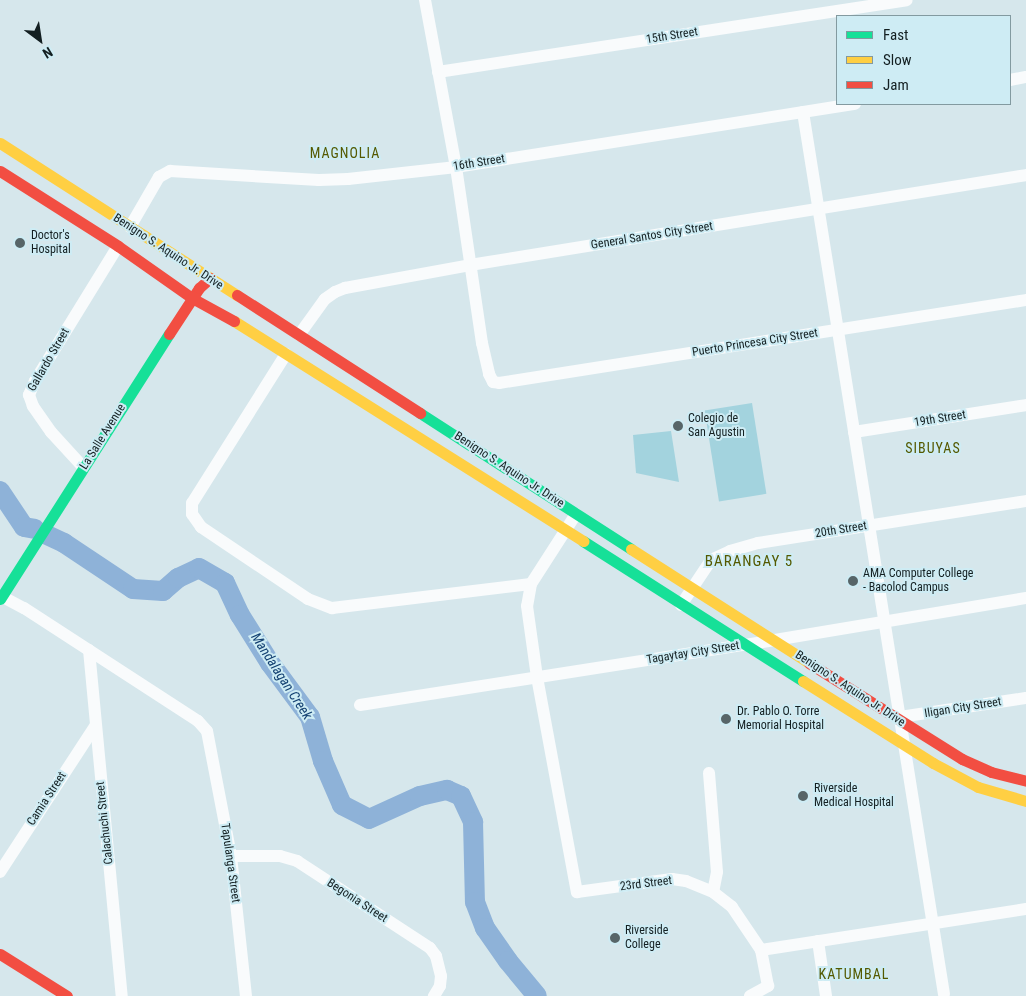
<!DOCTYPE html>
<html>
<head>
<meta charset="utf-8">
<style>
	body { margin:0 }
	#map { position:relative; width:1026px; height:996px; overflow:hidden; background:#d6e7ec; font-family:"Roboto Condensed",sans-serif }
	div>[style] { position:absolute }
	[style*='--x'] { left:calc(var(--x)*1px); top:calc(var(--y)*1px); width:calc(var(--w)*1px); rotate:calc(var(--a)*1deg) }
	.green>* { inset:0; background:#a3d3de; transform-origin:0 0 }
	.river>* { height:20px; margin:-10px; padding:0 10px; transform-origin:10px; border-radius:10px; background:#8eb2d8 }
	.street>* { height:12px; margin:-6px; padding:0 6px; transform-origin:6px; border-radius:6px; background:#f9fbfc }
	.fast>* { height:11px; margin:-5.5px; padding:0 5.5px; transform-origin:5.5px; border-radius:5.5px; background:#16e098 }
	.slow>* { height:11px; margin:-5.5px; padding:0 5.5px; transform-origin:5.5px; border-radius:5.5px; background:#ffcf43 }
	.jam>* { height:11px; margin:-5.5px; padding:0 5.5px; transform-origin:5.5px; border-radius:5.5px; background:#f24e42 }
	.dots>* { width:14px; height:14px; translate:-50% -50%; box-sizing:border-box; border:2px solid #ceecf4; border-radius:50% }
	span { translate:-50% -50%; white-space:nowrap; text-align:center; line-height:1.15; -webkit-text-stroke:4px #ceecf4; paint-order:stroke }
	.street-label { font-size:12px; color:#131f21 }
	.poi-label { font-size:12px; color:#131f21 }
	.left { translate:0 -50%; text-align:left }
	.neighbourhood-label { font-size:14px; color:#545900; letter-spacing:1px }
	.water-label { font-size:14px; color:#144172; font-style:italic }
	.quarter-label { font-size:15px; color:#545900; letter-spacing:1px }
	.legend { position:absolute; left:836px; top:15px; width:175px; height:90px; box-sizing:border-box; background:#ceecf4; border:1px solid #839aa0; margin:0; padding:6px 9px; list-style:none; font-size:15px; color:#131f21 }
	.legend li { display:flex; align-items:center; gap:10px; height:25px }
	.legend b { width:25px; border:1px solid #839aa0 }
	.north { position:absolute; left:15px; top:15px; width:50px; height:50px; -webkit-text-stroke:4px #ceecf4; paint-order:stroke; rotate:149deg; font-size:14px; font-weight:700; line-height:20px; text-align:center; color:#131f21 }
	.north::after { content:''; display:block; margin:auto; width:18px; height:22px; background:#131f21; clip-path:polygon(50% 0,100% 100%,50% 72%,0 100%) }
</style>
</head>
<body>
<div id="map">
	<div class="green">
		<div style="left:752px;top:403px;width:92px;height:48px;rotate:81deg"></div>
		<div style="clip-path:polygon(671px 431px,679px 482px,636px 473px,633px 435px)"></div>
	</div>
	<div class="river">
		<div style="--x:0;--y:491;--w:43;--a:56.3"></div>
		<div style="--x:24;--y:527;--w:11;--a:10"></div>
		<div style="--x:47;--y:535;--w:19;--a:25"></div>
		<div style="--x:64;--y:543;--w:83;--a:33.7"></div>
		<div style="--x:133;--y:589;--w:30;--a:4"></div>
		<div style="--x:163;--y:591;--w:20;--a:-41"></div>
		<div style="--x:178;--y:578;--w:23;--a:-25"></div>
		<div style="--x:199;--y:568;--w:30;--a:30"></div>
		<div style="--x:225;--y:583;--w:35;--a:65"></div>
		<div style="--x:240;--y:615;--w:57;--a:58"></div>
		<div style="--x:270;--y:663;--w:67;--a:53.5"></div>
		<div style="--x:310;--y:717;--w:46;--a:73.5"></div>
		<div style="--x:323;--y:761;--w:48;--a:66.6"></div>
		<div style="--x:342;--y:805;--w:30;--a:27"></div>
		<div style="--x:369;--y:819;--w:56;--a:-24.3"></div>
		<div style="--x:420;--y:796;--w:28;--a:-13"></div>
		<div style="--x:447;--y:790;--w:15;--a:23"></div>
		<div style="--x:461;--y:796;--w:29;--a:65"></div>
		<div style="--x:473;--y:822;--w:80;--a:88.6"></div>
		<div style="--x:475;--y:902;--w:28;--a:69"></div>
		<div style="--x:485;--y:928;--w:40;--a:55.1"></div>
		<div style="--x:508;--y:961;--w:45;--a:50.4"></div>
	</div>
	<div class="street">
		<div style="--x:425;--y:0;--w:170;--a:79.5"></div>
		<div style="--x:456;--y:167;--w:178;--a:81.6"></div>
		<div style="--x:482;--y:343;--w:32;--a:77"></div>
		<div style="--x:489;--y:374;--w:9;--a:63"></div>
		<div style="--x:493;--y:382;--w:6;--a:9"></div>
		<div style="--x:499;--y:383;--w:533;--a:-8.95"></div>
		<div style="--x:438;--y:72;--w:474;--a:-8.7"></div>
		<div style="--x:1010;--y:80;--w:16;--a:-11"></div>
		<div style="--x:803;--y:112;--w:893;--a:80.92"></div>
		<div style="--x:130;--y:227;--w:58;--a:-59.9"></div>
		<div style="--x:159;--y:177;--w:13;--a:-29"></div>
		<div style="--x:170;--y:171;--w:149;--a:3.5"></div>
		<div style="--x:319;--y:180;--w:29;--a:-2"></div>
		<div style="--x:348;--y:179;--w:109;--a:-6.3"></div>
		<div style="--x:456;--y:167;--w:404;--a:-9"></div>
		<div style="--x:299;--y:335;--w:44;--a:-54.2"></div>
		<div style="--x:325;--y:299;--w:12;--a:-35"></div>
		<div style="--x:335;--y:292;--w:11;--a:-22"></div>
		<div style="--x:345;--y:288;--w:127;--a:-10.4"></div>
		<div style="--x:470;--y:265;--w:563;--a:-9.19"></div>
		<div style="--x:286;--y:354;--w:176;--a:122.2"></div>
		<div style="--x:192;--y:503;--w:11;--a:90"></div>
		<div style="--x:192;--y:514;--w:16;--a:55"></div>
		<div style="--x:201;--y:527;--w:129;--a:33.9"></div>
		<div style="--x:308;--y:599;--w:26;--a:21"></div>
		<div style="--x:332;--y:608;--w:200;--a:-6.9"></div>
		<div style="--x:854;--y:432;--w:174;--a:-8.9"></div>
		<div style="--x:84;--y:468;--w:49;--a:-132.5"></div>
		<div style="--x:51;--y:432;--w:32;--a:-125"></div>
		<div style="--x:33;--y:406;--w:12;--a:-110"></div>
		<div style="--x:29;--y:395;--w:15;--a:-67"></div>
		<div style="--x:35;--y:381;--w:158;--a:-58.4"></div>
		<div style="--x:576;--y:514;--w:83;--a:122.7"></div>
		<div style="--x:531;--y:584;--w:22;--a:100"></div>
		<div style="--x:527;--y:606;--w:72;--a:82"></div>
		<div style="--x:537;--y:677;--w:219;--a:79.5"></div>
		<div style="--x:577;--y:892;--w:96;--a:-7.8"></div>
		<div style="--x:672;--y:879;--w:14;--a:8"></div>
		<div style="--x:686;--y:881;--w:29;--a:22"></div>
		<div style="--x:713;--y:892;--w:24;--a:38"></div>
		<div style="--x:732;--y:907;--w:52;--a:56"></div>
		<div style="--x:761;--y:950;--w:268;--a:-8.8"></div>
		<div style="--x:1;--y:596;--w:26;--a:28"></div>
		<div style="--x:24;--y:608;--w:207;--a:33"></div>
		<div style="--x:198;--y:721;--w:13;--a:48"></div>
		<div style="--x:207;--y:731;--w:127;--a:79.1"></div>
		<div style="--x:231;--y:856;--w:141;--a:83.9"></div>
		<div style="--x:681;--y:605;--w:54;--a:-56.3"></div>
		<div style="--x:711;--y:560;--w:21;--a:-25"></div>
		<div style="--x:730;--y:551;--w:29;--a:-16"></div>
		<div style="--x:758;--y:543;--w:271;--a:-8.9"></div>
		<div style="--x:89;--y:650;--w:348;--a:84.6"></div>
		<div style="--x:360;--y:705;--w:390;--a:-8.9"></div>
		<div style="--x:745;--y:645;--w:285;--a:-9.5"></div>
		<div style="--x:900;--y:717;--w:127;--a:-8.6"></div>
		<div style="--x:709;--y:773;--w:99;--a:85.4"></div>
		<div style="--x:717;--y:872;--w:20;--a:101"></div>
		<div style="--x:231;--y:856;--w:49;--a:0"></div>
		<div style="--x:280;--y:856;--w:18;--a:16"></div>
		<div style="--x:297;--y:861;--w:159;--a:33.2"></div>
		<div style="--x:430;--y:948;--w:10;--a:53"></div>
		<div style="--x:436;--y:956;--w:21;--a:76"></div>
		<div style="--x:441;--y:976;--w:10;--a:96"></div>
		<div style="--x:440;--y:986;--w:12;--a:121"></div>
		<div style="--x:0;--y:872;--w:174;--a:-56.9"></div>
		<div style="--x:818;--y:941;--w:56;--a:81.7"></div>
		<div style="--x:750;--y:996;--w:21;--a:-29"></div>
		<div style="--x:768;--y:986;--w:37;--a:-101"></div>
	</div>
	<div class="fast">
		<div style="--x:420;--y:413;--w:251;--a:32.8"></div>
		<div style="--x:583;--y:541;--w:261;--a:32.5"></div>
		<div style="--x:0;--y:599;--w:314;--a:-57.5"></div>
	</div>
	<div class="slow">
		<div style="--x:0;--y:143;--w:282;--a:32.7"></div>
		<div style="--x:234;--y:321;--w:413;--a:32.2"></div>
		<div style="--x:631;--y:549;--w:211;--a:32.6"></div>
		<div style="--x:803;--y:681;--w:154;--a:32.2"></div>
		<div style="--x:933;--y:763;--w:51;--a:28.1"></div>
		<div style="--x:978;--y:787;--w:50;--a:16.3"></div>
	</div>
	<div class="jam">
		<div style="--x:0;--y:171;--w:140;--a:32.4"></div>
		<div style="--x:118;--y:246;--w:90;--a:35.1"></div>
		<div style="--x:192;--y:298;--w:48;--a:28.7"></div>
		<div style="--x:237;--y:295;--w:218;--a:32.8"></div>
		<div style="--x:169;--y:334;--w:55;--a:-56.9"></div>
		<div style="--x:199;--y:288;--w:15;--a:-42"></div>
		<div style="--x:809;--y:663;--w:181;--a:32.1"></div>
		<div style="--x:962;--y:759;--w:32;--a:24"></div>
		<div style="--x:991;--y:772;--w:36;--a:14"></div>
		<div style="--x:0;--y:954;--w:79;--a:32.1"></div>
	</div>
	<div class="dots">
		<div style="left:20px;top:243px;background:#576568"></div>
		<div style="left:678px;top:426px;background:#576568"></div>
		<div style="left:853px;top:581px;background:#576568"></div>
		<div style="left:726px;top:719px;background:#576568"></div>
		<div style="left:803px;top:796px;background:#576568"></div>
		<div style="left:615px;top:938px;background:#576568"></div>
	</div>
	<div class="street-label">
		<span style="left:672px;top:36px;rotate:-9deg">15th Street</span>
		<span style="left:479px;top:163px;rotate:-9deg">16th Street</span>
		<span style="left:652px;top:236px;rotate:-9deg">General Santos City Street</span>
		<span style="left:168px;top:252px;rotate:33deg">Benigno S. Aquino Jr. Drive</span>
		<span style="left:755px;top:343px;rotate:-9deg">Puerto Princesa City Street</span>
		<span style="left:49px;top:360px;rotate:-60deg">Gallardo Street</span>
		<span style="left:940px;top:419px;rotate:-9deg">19th Street</span>
		<span style="left:103px;top:437px;rotate:-58deg">La Salle Avenue</span>
		<span style="left:509px;top:470px;rotate:33deg">Benigno S. Aquino Jr. Drive</span>
		<span style="left:841px;top:530px;rotate:-9deg">20th Street</span>
		<span style="left:693px;top:653px;rotate:-9deg">Tagaytay City Street</span>
		<span style="left:850px;top:689px;rotate:33deg">Benigno S. Aquino Jr. Drive</span>
		<span style="left:963px;top:708px;rotate:-9deg">Iligan City Street</span>
		<span style="left:47px;top:799px;rotate:-57deg">Camia Street</span>
		<span style="left:105px;top:823px;rotate:-96deg">Calachuchi Street</span>
		<span style="left:230px;top:863px;rotate:82deg">Tapulanga Street</span>
		<span style="left:646px;top:884px;rotate:-7deg">23rd Street</span>
		<span style="left:357px;top:901px;rotate:33deg">Begonia Street</span>
	</div>
	<div class="poi-label">
		<span class="left" style="left:31px;top:243px">Doctor's<br>Hospital</span>
		<span class="left" style="left:688px;top:426px">Colegio de<br>San Agustin</span>
		<span class="left" style="left:863px;top:581px">AMA Computer College<br>- Bacolod Campus</span>
		<span class="left" style="left:737px;top:719px">Dr. Pablo O. Torre<br>Memorial Hospital</span>
		<span class="left" style="left:814px;top:796px">Riverside<br>Medical Hospital</span>
		<span class="left" style="left:625px;top:938px">Riverside<br>College</span>
	</div>
	<div class="neighbourhood-label">
		<span style="left:345px;top:153px">MAGNOLIA</span>
		<span style="left:933px;top:448px">SIBUYAS</span>
		<span style="left:854px;top:974px">KATUMBAL</span>
	</div>
	<div class="water-label">
		<span style="left:282px;top:676px;rotate:57deg">Mandalagan Creek</span>
	</div>
	<div class="quarter-label">
		<span style="left:749px;top:562px">BARANGAY 5</span>
	</div>
	<ul class="legend">
	<li><b style="height:6px;background:#16e098"></b>Fast</li>
	<li><b style="height:6px;background:#ffcf43"></b>Slow</li>
	<li><b style="height:6px;background:#f24e42"></b>Jam</li>
	</ul>
	<div class="north">N</div>
</div>
</body>
</html>
